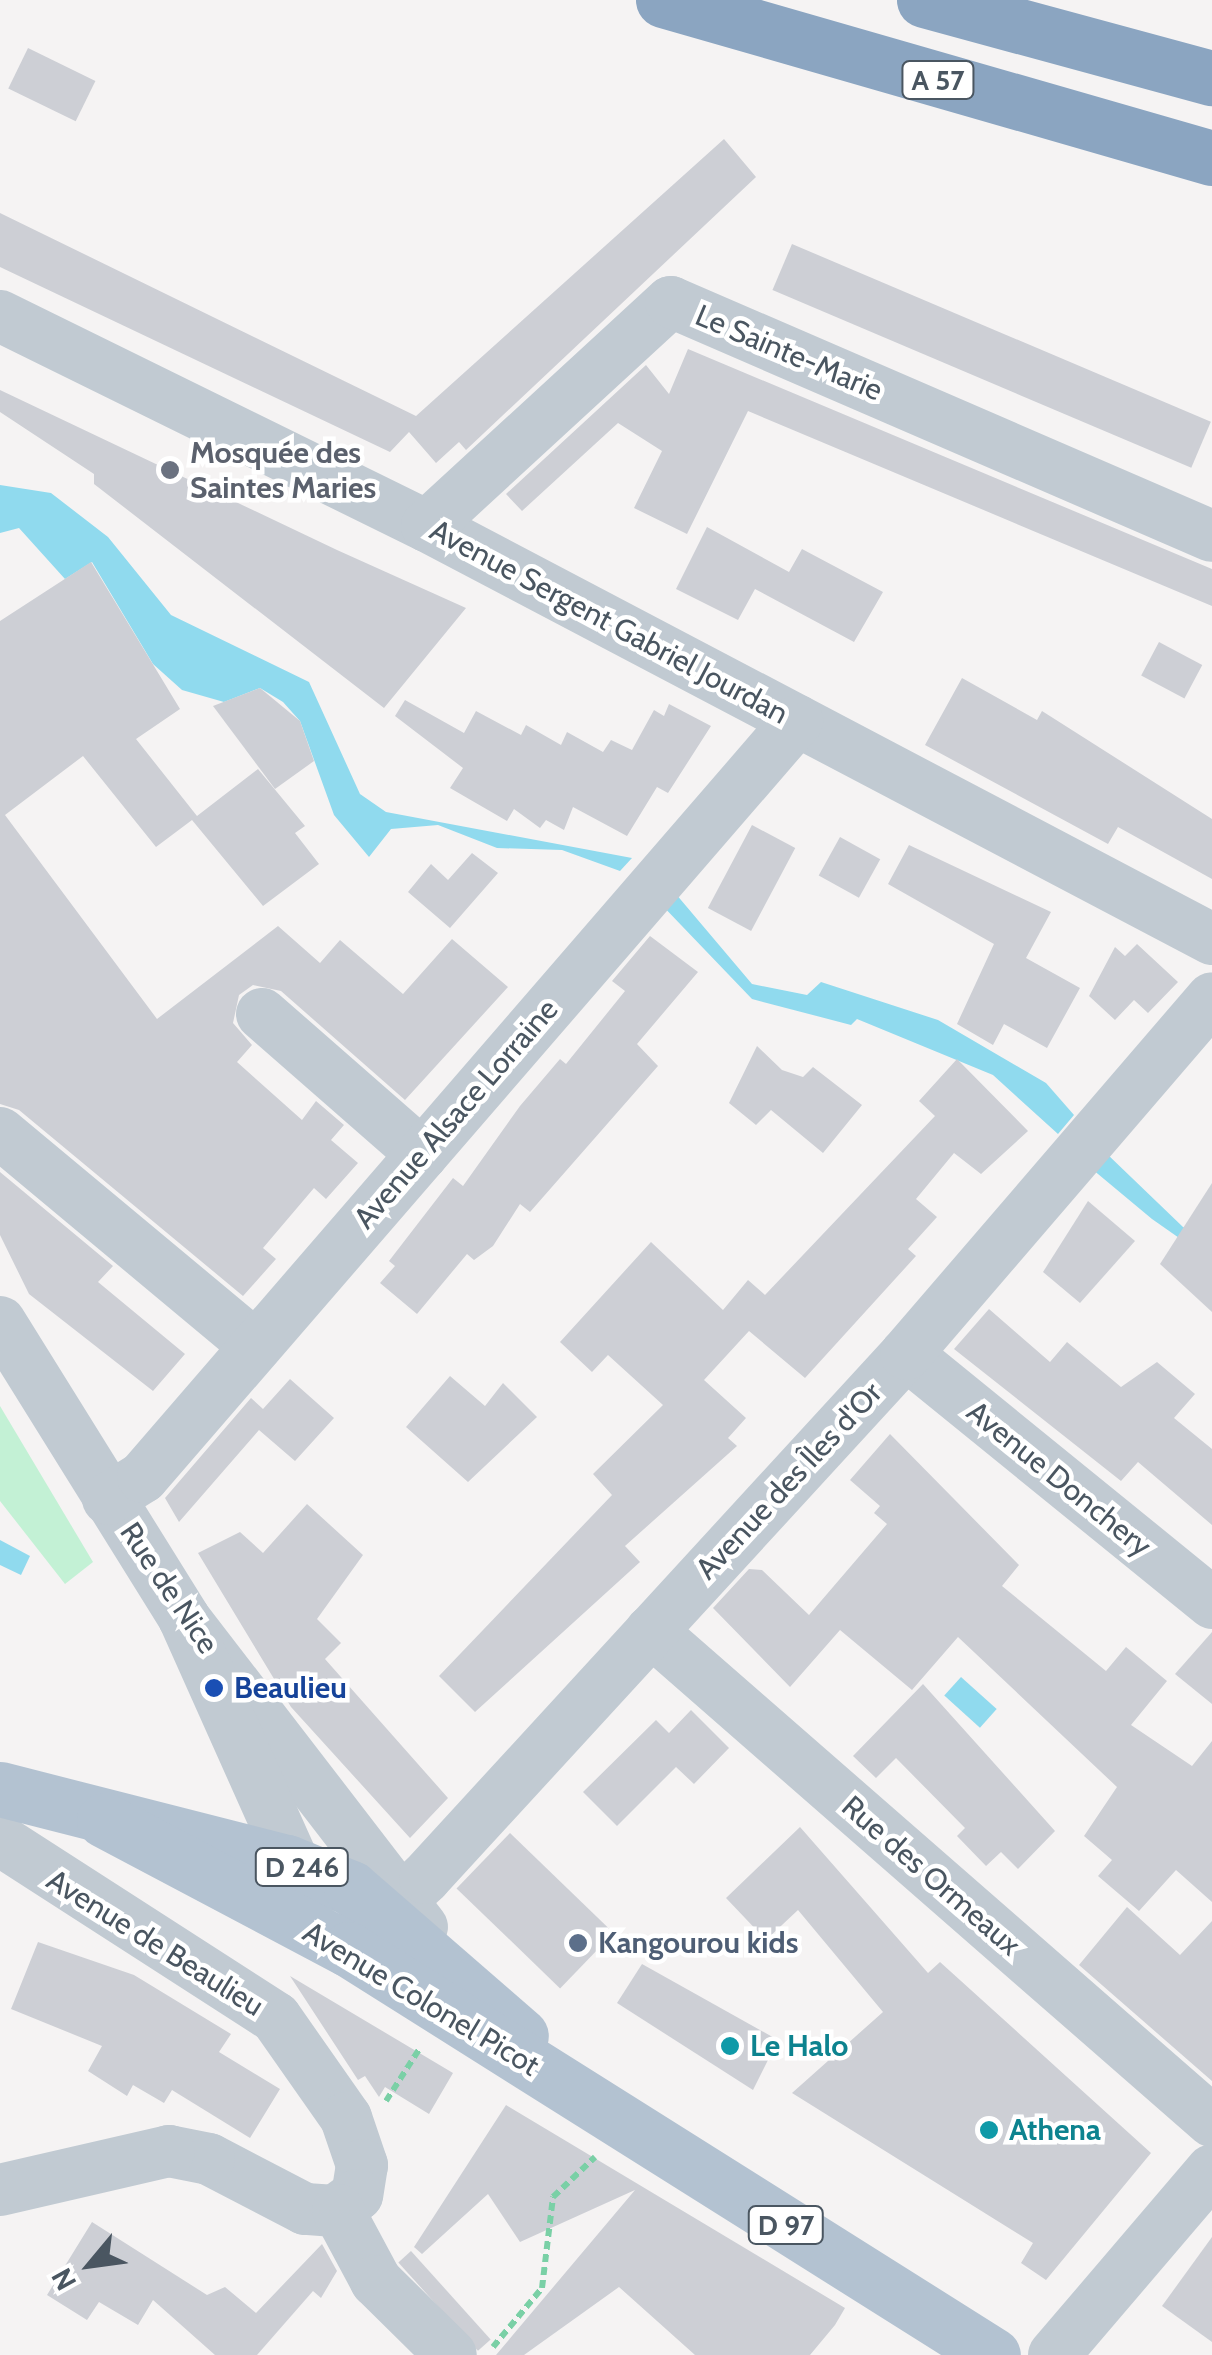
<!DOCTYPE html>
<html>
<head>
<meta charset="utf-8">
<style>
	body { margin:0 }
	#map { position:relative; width:1212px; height:2355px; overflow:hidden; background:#f5f3f3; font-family:Cabin,sans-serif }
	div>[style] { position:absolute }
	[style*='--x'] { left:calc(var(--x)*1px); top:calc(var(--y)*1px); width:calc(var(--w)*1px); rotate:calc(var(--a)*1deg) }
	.green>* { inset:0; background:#c3f1d5 }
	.water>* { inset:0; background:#90daee; transform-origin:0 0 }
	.building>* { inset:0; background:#cdcfd5; transform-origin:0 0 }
	.path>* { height:6px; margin-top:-3px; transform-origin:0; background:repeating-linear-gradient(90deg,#7ad0a6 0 8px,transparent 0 13px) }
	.minor>* { height:52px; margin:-26px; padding:0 26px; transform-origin:26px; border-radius:26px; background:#c1cad2 }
	.major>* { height:55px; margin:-27.5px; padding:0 27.5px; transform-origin:27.5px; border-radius:27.5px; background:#b3c2d1 }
	.highway>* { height:55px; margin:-27.5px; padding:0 27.5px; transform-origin:27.5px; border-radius:27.5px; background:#8ba5c1 }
	.dots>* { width:28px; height:28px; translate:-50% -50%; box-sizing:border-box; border:5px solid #fff; border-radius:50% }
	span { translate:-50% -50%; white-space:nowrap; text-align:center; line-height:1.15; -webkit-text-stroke:9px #fff; paint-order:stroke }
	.shield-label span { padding:2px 8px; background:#fff; border:2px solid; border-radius:8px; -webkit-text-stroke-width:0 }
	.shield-label { font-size:28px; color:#4a5661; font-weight:700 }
	.street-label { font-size:30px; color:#4a5661 }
	.worship-label { font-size:30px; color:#5b616d; font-weight:700 }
	.left { translate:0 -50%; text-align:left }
	.transit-label { font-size:30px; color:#164399; font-weight:700 }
	.service-label { font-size:30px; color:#4e5e75; font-weight:700 }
	.culture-label { font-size:30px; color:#0d838f; font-weight:700 }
	.north { position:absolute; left:40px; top:2215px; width:100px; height:100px; -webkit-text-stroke:8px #fff; paint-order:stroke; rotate:241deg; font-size:28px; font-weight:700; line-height:40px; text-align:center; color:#4a5661 }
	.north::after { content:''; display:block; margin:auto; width:35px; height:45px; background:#4a5661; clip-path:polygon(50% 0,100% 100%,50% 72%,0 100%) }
</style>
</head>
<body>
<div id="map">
	<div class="green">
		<div style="clip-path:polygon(0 1406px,93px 1562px,65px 1584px,0 1501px)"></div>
	</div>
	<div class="water">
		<div style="clip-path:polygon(0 485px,51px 493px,108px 537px,171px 615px,309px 682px,360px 794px,386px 812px,632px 858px,620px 871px,562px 850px,497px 848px,438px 825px,391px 829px,369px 857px,334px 815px,300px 721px,283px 702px,260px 688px,224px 702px,182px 690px,153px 664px,92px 562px,65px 579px,19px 528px,0 533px)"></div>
		<div style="clip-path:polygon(670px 887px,752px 984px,807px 995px,821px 982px,938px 1020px,1046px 1083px,1074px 1115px,1058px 1134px,993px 1075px,857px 1019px,851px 1025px,752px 999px,658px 901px)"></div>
		<div style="clip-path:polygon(1106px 1153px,1183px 1227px,1212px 1239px,1192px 1247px,1152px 1219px,1092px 1169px)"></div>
		<div style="clip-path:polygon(0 1540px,30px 1556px,21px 1575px,0 1565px)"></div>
		<div style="left:961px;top:1677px;width:48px;height:25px;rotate:42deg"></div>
	</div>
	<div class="building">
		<div style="left:28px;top:48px;width:75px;height:45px;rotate:26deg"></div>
		<div style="clip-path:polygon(724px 139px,756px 177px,466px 450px,459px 442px,436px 463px,409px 432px,390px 452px,0 267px,0 213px,416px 416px)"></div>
		<div style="left:792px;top:244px;width:455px;height:50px;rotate:23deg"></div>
		<div style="clip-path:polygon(688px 349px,1212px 569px,1212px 606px,748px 411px,687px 534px,634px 508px,662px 451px,618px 423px,522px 511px,506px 494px,646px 365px,669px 394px)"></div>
		<div style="clip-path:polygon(0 390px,337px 550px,466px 608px,384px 708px,94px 484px,94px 474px,0 412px)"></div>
		<div style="clip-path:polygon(707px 527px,789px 572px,802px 549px,883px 592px,854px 642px,755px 589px,738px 620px,676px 589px)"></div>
		<div style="clip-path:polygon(91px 562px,180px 709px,136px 739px,197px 816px,258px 769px,305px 826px,295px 833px,319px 864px,263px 906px,192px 820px,156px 847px,83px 756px,5px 815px,157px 1019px,278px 926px,320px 963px,340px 940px,403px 994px,452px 939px,508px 987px,405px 1100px,281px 991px,253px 985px,239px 995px,233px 1023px,252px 1045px,237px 1062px,302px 1120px,316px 1101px,344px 1125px,331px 1140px,358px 1163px,326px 1199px,314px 1188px,263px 1248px,276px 1259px,243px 1296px,19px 1110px,0 1104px,0 621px)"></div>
		<div style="left:1159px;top:642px;width:49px;height:38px;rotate:28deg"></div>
		<div style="clip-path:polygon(962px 678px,1037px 720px,1042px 711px,1212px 819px,1212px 879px,1118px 827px,1108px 844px,925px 745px)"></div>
		<div style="clip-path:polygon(260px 688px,300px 721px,314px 761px,275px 789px,213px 706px)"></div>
		<div style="clip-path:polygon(405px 700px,464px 733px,476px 711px,521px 735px,526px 725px,561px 745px,567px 732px,603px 752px,611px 740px,632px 750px,654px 710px,664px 716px,669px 704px,711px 726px,668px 793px,657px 787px,627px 836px,573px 807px,564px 830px,546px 820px,540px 828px,514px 809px,507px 821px,450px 788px,463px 768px,395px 716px)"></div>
		<div style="left:752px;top:825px;width:49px;height:94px;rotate:28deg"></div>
		<div style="left:840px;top:837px;width:46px;height:44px;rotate:29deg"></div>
		<div style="clip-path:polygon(909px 845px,1051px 912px,1026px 958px,1080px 988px,1047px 1048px,1004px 1024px,993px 1045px,957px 1024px,994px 944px,888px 884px)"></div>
		<div style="clip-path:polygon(472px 853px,498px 873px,450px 928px,408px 892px,431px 864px,448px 880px)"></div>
		<div style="clip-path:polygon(650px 936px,698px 972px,637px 1044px,658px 1066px,530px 1212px,520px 1204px,493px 1246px,474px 1260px,467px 1254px,417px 1314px,380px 1283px,395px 1266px,389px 1261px,453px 1178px,463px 1186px,520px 1106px,560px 1059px,566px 1064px,625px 991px,612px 981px)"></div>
		<div style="clip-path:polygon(1137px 944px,1178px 982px,1148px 1013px,1134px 1000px,1115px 1020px,1089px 996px,1115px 947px,1125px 956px)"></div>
		<div style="clip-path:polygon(757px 1046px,782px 1070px,803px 1077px,813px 1067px,862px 1105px,823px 1153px,771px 1110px,756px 1125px,729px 1103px)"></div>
		<div style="clip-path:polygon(957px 1059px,1028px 1131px,981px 1174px,954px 1153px,916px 1199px,937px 1217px,908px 1249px,916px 1256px,805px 1378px,749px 1331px,704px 1380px,746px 1418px,728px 1438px,737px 1446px,625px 1546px,640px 1562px,475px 1712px,439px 1676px,612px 1495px,593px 1474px,663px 1405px,608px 1355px,592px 1372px,560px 1342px,651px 1242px,723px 1310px,748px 1280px,765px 1295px,935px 1116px,919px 1101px)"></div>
		<div style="clip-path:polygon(0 1172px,113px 1266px,98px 1282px,185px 1354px,153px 1391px,29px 1294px,0 1235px)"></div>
		<div style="clip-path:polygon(1212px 1183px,1212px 1312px,1160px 1264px)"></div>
		<div style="clip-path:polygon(1088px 1201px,1135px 1241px,1080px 1303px,1043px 1272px)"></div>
		<div style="clip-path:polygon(989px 1309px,1050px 1362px,1067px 1342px,1121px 1387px,1157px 1362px,1195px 1394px,1174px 1418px,1212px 1449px,1212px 1525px,1138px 1462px,1121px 1481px,954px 1349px)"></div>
		<div style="clip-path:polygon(450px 1376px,485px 1406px,503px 1383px,537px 1417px,468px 1482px,406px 1427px)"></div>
		<div style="clip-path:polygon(290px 1379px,334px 1418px,295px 1461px,259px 1430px,179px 1522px,165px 1498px,251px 1398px,263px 1409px)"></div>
		<div style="clip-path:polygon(890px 1434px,1019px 1565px,1002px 1586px,1106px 1671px,1126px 1647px,1167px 1681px,1131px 1725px,1192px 1766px,1212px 1741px,1212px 1902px,1176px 1870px,1139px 1911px,1098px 1876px,1112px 1860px,1084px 1836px,1117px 1787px,958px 1637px,912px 1690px,840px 1630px,790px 1687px,713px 1608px,749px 1569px,762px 1570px,809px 1615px,887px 1524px,874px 1513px,880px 1506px,850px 1480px)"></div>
		<div style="clip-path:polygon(307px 1504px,363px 1555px,317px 1619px,341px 1643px,325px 1659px,448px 1798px,410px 1838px,291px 1707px,198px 1553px,240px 1532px,263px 1553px)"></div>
		<div style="clip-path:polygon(1212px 1632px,1212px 1704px,1175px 1674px)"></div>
		<div style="clip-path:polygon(923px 1684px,1055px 1831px,1018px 1869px,1001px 1852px,986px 1866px,957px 1836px,965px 1828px,896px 1758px,876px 1778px,853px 1756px)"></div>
		<div style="clip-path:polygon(691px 1710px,729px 1748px,694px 1784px,676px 1767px,617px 1826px,583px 1792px,656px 1720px,669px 1733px)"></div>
		<div style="clip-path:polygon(800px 1827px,928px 1973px,940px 1962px,1151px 2153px,1046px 2280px,1021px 2263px,1033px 2243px,792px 2093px,883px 2012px,798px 1910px,766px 1940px,726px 1898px)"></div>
		<div style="left:510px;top:1833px;width:144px;height:77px;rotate:44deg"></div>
		<div style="clip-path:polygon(1127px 1907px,1180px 1955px,1212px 1921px,1212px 2081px,1079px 1965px)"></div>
		<div style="clip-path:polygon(38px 1942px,134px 1975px,231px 2034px,219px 2052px,280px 2089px,250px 2138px,172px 2090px,164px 2103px,133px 2085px,127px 2096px,88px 2071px,102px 2046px,11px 2009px)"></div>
		<div style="clip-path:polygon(642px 1964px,778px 2040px,753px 2090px,617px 2003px)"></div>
		<div style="clip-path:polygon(290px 1976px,453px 2073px,429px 2114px,385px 2087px,379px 2097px,365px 2076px,358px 2080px)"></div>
		<div style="clip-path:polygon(506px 2105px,845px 2308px,835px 2325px,810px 2355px,695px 2355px,619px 2287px,524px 2355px,496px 2355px,635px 2190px,520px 2242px,488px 2194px,422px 2254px,414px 2247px)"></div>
		<div style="clip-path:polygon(92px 2222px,207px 2295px,225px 2287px,256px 2313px,322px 2244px,337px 2271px,321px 2298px,313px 2291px,257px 2355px,215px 2355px,153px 2300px,138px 2325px,99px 2302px,87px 2320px,47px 2295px)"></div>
		<div style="clip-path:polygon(1212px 2237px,1212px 2342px,1162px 2306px)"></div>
		<div style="left:411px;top:2251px;width:119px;height:17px;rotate:48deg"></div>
	</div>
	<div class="path">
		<div style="--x:386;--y:2101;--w:63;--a:-57.3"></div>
		<div style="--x:493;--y:2347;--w:77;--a:-50.3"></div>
		<div style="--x:542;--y:2288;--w:92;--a:-83.1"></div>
		<div style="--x:553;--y:2197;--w:58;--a:-43.6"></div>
	</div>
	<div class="minor">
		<div style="--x:0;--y:316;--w:476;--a:26.2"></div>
		<div style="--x:427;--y:526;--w:887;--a:27.75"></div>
		<div style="--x:427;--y:526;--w:331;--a:-42.6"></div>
		<div style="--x:671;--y:302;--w:589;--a:23.39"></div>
		<div style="--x:262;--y:1014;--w:213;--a:41.2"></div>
		<div style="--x:0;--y:1133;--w:333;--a:39.8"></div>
		<div style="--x:0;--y:1322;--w:349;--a:58.1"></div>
		<div style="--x:184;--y:1618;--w:390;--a:52.4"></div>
		<div style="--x:906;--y:1354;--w:395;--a:39.1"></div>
		<div style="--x:108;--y:1499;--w:41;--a:-32.2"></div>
		<div style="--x:143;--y:1477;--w:1000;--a:-49.14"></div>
		<div style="--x:184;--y:1618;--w:299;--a:65.9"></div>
		<div style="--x:651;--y:1631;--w:745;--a:41.14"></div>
		<div style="--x:0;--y:1840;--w:328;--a:32.8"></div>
		<div style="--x:276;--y:2018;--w:122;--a:55"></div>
		<div style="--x:346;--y:2118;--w:50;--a:71.2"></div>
		<div style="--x:362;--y:2165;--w:30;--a:99"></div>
		<div style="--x:357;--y:2195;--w:27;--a:144"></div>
		<div style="--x:335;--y:2211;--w:30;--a:-176"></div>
		<div style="--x:305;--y:2209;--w:108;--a:-152.5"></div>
		<div style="--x:209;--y:2159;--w:41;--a:-168.7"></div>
		<div style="--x:169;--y:2151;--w:173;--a:167"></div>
		<div style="--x:353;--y:1944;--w:98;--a:-42.5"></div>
		<div style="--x:425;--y:1878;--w:711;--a:-47.45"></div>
		<div style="--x:906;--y:1354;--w:469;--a:-49.3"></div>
		<div style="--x:338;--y:2210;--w:81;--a:61.8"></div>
		<div style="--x:376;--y:2281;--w:105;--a:44.6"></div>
		<div style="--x:1054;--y:2355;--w:243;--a:-49.5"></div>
	</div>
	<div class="major">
		<div style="--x:0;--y:1789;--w:296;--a:14.3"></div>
		<div style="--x:287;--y:1862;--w:69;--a:22.1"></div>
		<div style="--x:351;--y:1888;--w:225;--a:41"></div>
		<div style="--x:104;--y:1820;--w:276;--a:27.9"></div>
		<div style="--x:348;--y:1949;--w:762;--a:32.19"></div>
	</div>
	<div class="highway">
		<div style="--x:663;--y:0;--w:571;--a:16.06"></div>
		<div style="--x:924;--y:0;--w:298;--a:15.2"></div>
	</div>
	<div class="dots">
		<div style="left:170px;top:470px;background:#6b7280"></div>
		<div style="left:214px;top:1688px;background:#1a4fb4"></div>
		<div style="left:578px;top:1943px;background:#5c6f8a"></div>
		<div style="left:730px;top:2046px;background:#0f9aa8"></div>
		<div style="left:989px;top:2130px;background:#0f9aa8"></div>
	</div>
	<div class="shield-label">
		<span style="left:938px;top:80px">A 57</span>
		<span style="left:302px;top:1867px">D 246</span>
		<span style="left:786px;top:2225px">D 97</span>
	</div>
	<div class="street-label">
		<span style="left:789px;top:353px;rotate:23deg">Le Sainte-Marie</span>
		<span style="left:609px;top:622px;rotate:28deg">Avenue Sergent Gabriel Jourdan</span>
		<span style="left:456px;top:1114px;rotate:-49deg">Avenue Alsace Lorraine</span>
		<span style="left:1059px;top:1479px;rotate:39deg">Avenue Donchery</span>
		<span style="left:789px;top:1481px;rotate:-47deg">Avenue des Îles d'Or</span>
		<span style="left:169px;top:1588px;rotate:56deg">Rue de Nice</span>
		<span style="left:931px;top:1876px;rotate:41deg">Rue des Ormeaux</span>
		<span style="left:155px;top:1943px;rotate:32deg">Avenue de Beaulieu</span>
		<span style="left:421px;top:1999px;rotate:31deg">Avenue Colonel Picot</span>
	</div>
	<div class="worship-label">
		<span class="left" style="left:190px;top:470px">Mosquée des<br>Saintes Maries</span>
	</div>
	<div class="transit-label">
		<span class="left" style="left:234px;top:1688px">Beaulieu</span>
	</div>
	<div class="service-label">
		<span class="left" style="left:598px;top:1943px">Kangourou kids</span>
	</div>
	<div class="culture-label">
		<span class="left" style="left:750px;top:2046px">Le Halo</span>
		<span class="left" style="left:1009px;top:2130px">Athena</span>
	</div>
	<div class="north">N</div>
</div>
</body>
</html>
